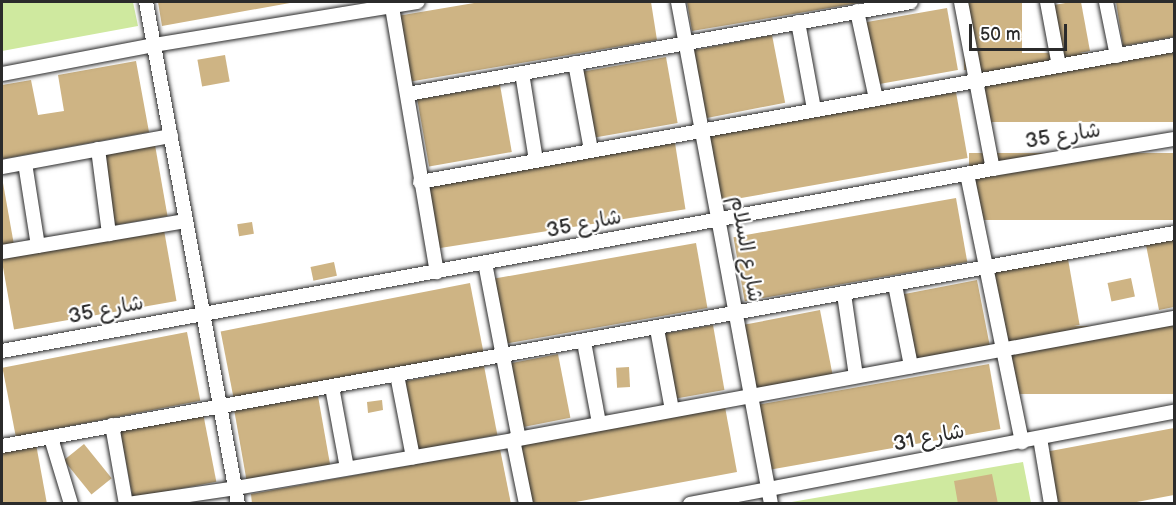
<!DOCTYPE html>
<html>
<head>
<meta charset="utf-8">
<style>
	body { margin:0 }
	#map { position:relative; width:1176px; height:505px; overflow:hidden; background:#fff; font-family:"Balsamiq Sans","Playpen Sans Arabic",sans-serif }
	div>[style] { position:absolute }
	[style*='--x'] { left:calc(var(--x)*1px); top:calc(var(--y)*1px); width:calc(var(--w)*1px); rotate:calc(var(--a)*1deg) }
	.green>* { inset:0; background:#cfe99f }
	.building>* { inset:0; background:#ceb484; transform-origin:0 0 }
	.roads { filter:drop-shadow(0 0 2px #2b2b2b) drop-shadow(0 0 2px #2b2b2b) }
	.minor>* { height:14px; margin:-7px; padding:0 7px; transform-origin:7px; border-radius:7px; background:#fff }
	span { translate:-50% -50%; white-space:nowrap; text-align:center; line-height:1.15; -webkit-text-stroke:4.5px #fff; paint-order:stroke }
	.street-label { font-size:21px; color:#2b2b2b }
	.frame { position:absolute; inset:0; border:3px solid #2b2b2b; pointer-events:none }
	.scale { position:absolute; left:969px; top:24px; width:98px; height:27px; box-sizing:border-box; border:3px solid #2b2b2b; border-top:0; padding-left:8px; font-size:18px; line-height:21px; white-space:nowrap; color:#2b2b2b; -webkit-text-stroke:4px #fff; paint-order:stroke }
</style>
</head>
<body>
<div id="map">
	<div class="green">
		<div style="clip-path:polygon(2px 2px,133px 2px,138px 26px,2px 51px)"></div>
		<div style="clip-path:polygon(1023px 462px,1031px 503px,786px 503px)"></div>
	</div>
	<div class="building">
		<div style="clip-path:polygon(158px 2px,290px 2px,290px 3px,162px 26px)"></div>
		<div style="clip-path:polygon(480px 2px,651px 2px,657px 40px,408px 82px,397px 16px)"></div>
		<div style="clip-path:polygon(687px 2px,858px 2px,859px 3px,692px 31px)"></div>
		<div style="left:964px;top:2px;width:58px;height:68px"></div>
		<div style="clip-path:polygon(1071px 2px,1081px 2px,1090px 51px,1064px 56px,1054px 5px)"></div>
		<div style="clip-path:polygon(1116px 2px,1174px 2px,1174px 37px,1123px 46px)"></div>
		<div style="left:947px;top:8px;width:63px;height:84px;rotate:80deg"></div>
		<div style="left:772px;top:35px;width:69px;height:81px;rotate:79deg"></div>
		<div style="left:1174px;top:53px;width:69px;height:194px;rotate:90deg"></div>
		<div style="left:225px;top:55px;width:27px;height:28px;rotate:80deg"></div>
		<div style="left:666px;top:57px;width:67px;height:84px;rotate:80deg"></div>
		<div style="clip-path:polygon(136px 61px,149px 132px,2px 159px,2px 85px,31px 80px,38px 115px,64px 111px,58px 75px)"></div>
		<div style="left:500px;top:85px;width:68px;height:84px;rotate:80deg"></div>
		<div style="left:956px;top:92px;width:67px;height:253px;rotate:80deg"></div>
		<div style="left:675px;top:143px;width:67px;height:253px;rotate:81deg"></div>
		<div style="left:155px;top:145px;width:72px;height:53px;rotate:80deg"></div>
		<div style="left:1174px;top:153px;width:67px;height:205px;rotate:90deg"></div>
		<div style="clip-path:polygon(3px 183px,14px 245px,2px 247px,2px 184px)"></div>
		<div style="left:956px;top:198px;width:65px;height:226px;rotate:80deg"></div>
		<div style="left:252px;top:222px;width:12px;height:15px;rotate:81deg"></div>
		<div style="left:164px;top:230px;width:72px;height:165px;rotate:80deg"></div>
		<div style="clip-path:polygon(1174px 239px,1174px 307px,1159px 310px,1146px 245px)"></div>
		<div style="left:696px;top:243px;width:66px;height:210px;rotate:80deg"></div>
		<div style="left:1068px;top:259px;width:67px;height:80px;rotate:80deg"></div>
		<div style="left:334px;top:262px;width:14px;height:24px;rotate:78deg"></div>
		<div style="left:1131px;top:278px;width:19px;height:24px;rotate:78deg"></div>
		<div style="left:977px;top:280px;width:67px;height:79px;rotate:79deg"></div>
		<div style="left:470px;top:283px;width:70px;height:254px;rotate:79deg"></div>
		<div style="left:820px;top:310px;width:66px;height:79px;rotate:79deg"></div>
		<div style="left:713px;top:325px;width:66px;height:52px;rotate:80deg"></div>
		<div style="left:1174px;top:326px;width:68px;height:166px;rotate:90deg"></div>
		<div style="left:187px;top:332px;width:70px;height:188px;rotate:79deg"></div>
		<div style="left:558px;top:354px;width:65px;height:53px;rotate:79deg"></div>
		<div style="left:989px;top:364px;width:66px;height:240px;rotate:80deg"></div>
		<div style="left:484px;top:366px;width:70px;height:84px;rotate:79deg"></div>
		<div style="left:629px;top:367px;width:20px;height:13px;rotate:87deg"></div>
		<div style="left:318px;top:396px;width:71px;height:85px;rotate:80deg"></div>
		<div style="clip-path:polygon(382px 400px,383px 410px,368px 413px,367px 402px)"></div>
		<div style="clip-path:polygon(725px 407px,737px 472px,565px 504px,529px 504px,518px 445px)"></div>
		<div style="left:203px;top:413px;width:70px;height:85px;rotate:79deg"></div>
		<div style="clip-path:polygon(1174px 428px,1174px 495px,1126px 504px,1054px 504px,1045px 452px)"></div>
		<div style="clip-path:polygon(36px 444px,47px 504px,2px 504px,2px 450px)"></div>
		<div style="left:84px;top:444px;width:44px;height:26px;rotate:51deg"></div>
		<div style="clip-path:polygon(500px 449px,511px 504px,252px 504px,251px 494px)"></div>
		<div style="clip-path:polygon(992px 474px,998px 504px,958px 504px,954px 481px)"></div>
	</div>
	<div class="roads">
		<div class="minor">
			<div style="--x:146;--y:2;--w:510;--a:79.61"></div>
			<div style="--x:678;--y:2;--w:511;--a:79.5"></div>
			<div style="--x:961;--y:2;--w:170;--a:79.2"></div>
			<div style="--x:1047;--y:2;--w:65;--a:79.4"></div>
			<div style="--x:1106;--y:2;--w:55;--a:78.5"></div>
			<div style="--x:392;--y:7;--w:269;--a:80.4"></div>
			<div style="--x:857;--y:11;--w:90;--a:77.8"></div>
			<div style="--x:798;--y:22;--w:88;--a:79.6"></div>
			<div style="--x:575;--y:63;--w:88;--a:79.6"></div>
			<div style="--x:522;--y:73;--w:88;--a:80.9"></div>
			<div style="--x:2;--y:74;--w:155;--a:-10.8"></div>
			<div style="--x:154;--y:45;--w:267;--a:-9.3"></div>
			<div style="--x:408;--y:94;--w:511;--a:-10.36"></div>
			<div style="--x:98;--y:149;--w:86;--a:82.6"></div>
			<div style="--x:25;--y:163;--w:84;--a:81.1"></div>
			<div style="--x:2;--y:167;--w:172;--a:-10.4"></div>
			<div style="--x:967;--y:174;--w:274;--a:78.4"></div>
			<div style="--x:420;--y:182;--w:766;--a:-10.3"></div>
			<div style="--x:2;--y:252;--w:186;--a:-9.6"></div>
			<div style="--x:485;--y:263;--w:179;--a:79.1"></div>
			<div style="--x:895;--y:285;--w:83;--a:78.8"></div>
			<div style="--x:844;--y:294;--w:83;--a:81.7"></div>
			<div style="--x:657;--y:329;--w:82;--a:79.5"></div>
			<div style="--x:584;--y:342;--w:82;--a:79.5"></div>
			<div style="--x:2;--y:351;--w:1008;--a:-10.41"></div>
			<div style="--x:993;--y:169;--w:183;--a:-9.4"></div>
			<div style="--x:397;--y:375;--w:84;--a:79"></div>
			<div style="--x:332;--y:387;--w:82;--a:79.5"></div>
			<div style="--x:112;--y:425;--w:80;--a:80"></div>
			<div style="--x:51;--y:438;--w:69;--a:73.1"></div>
			<div style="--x:1040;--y:438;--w:67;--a:80.5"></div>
			<div style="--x:513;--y:440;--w:65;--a:78.5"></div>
			<div style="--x:2;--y:446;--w:1191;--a:-10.3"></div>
			<div style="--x:128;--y:504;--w:109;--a:-8.4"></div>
			<div style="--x:236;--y:488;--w:281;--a:-9.8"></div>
			<div style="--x:513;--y:440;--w:672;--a:-10.46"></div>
			<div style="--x:690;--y:504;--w:493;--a:-10.8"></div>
		</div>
	</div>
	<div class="street-label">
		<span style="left:1063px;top:136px;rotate:-9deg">شارع 35</span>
		<span style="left:584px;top:224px;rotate:-11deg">شارع 35</span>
		<span style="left:746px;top:249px;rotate:80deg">شارع السلام</span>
		<span style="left:106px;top:310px;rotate:-11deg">شارع 35</span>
		<span style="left:929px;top:438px;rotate:-11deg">شارع 31</span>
	</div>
	<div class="frame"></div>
	<div class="scale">50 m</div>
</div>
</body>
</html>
